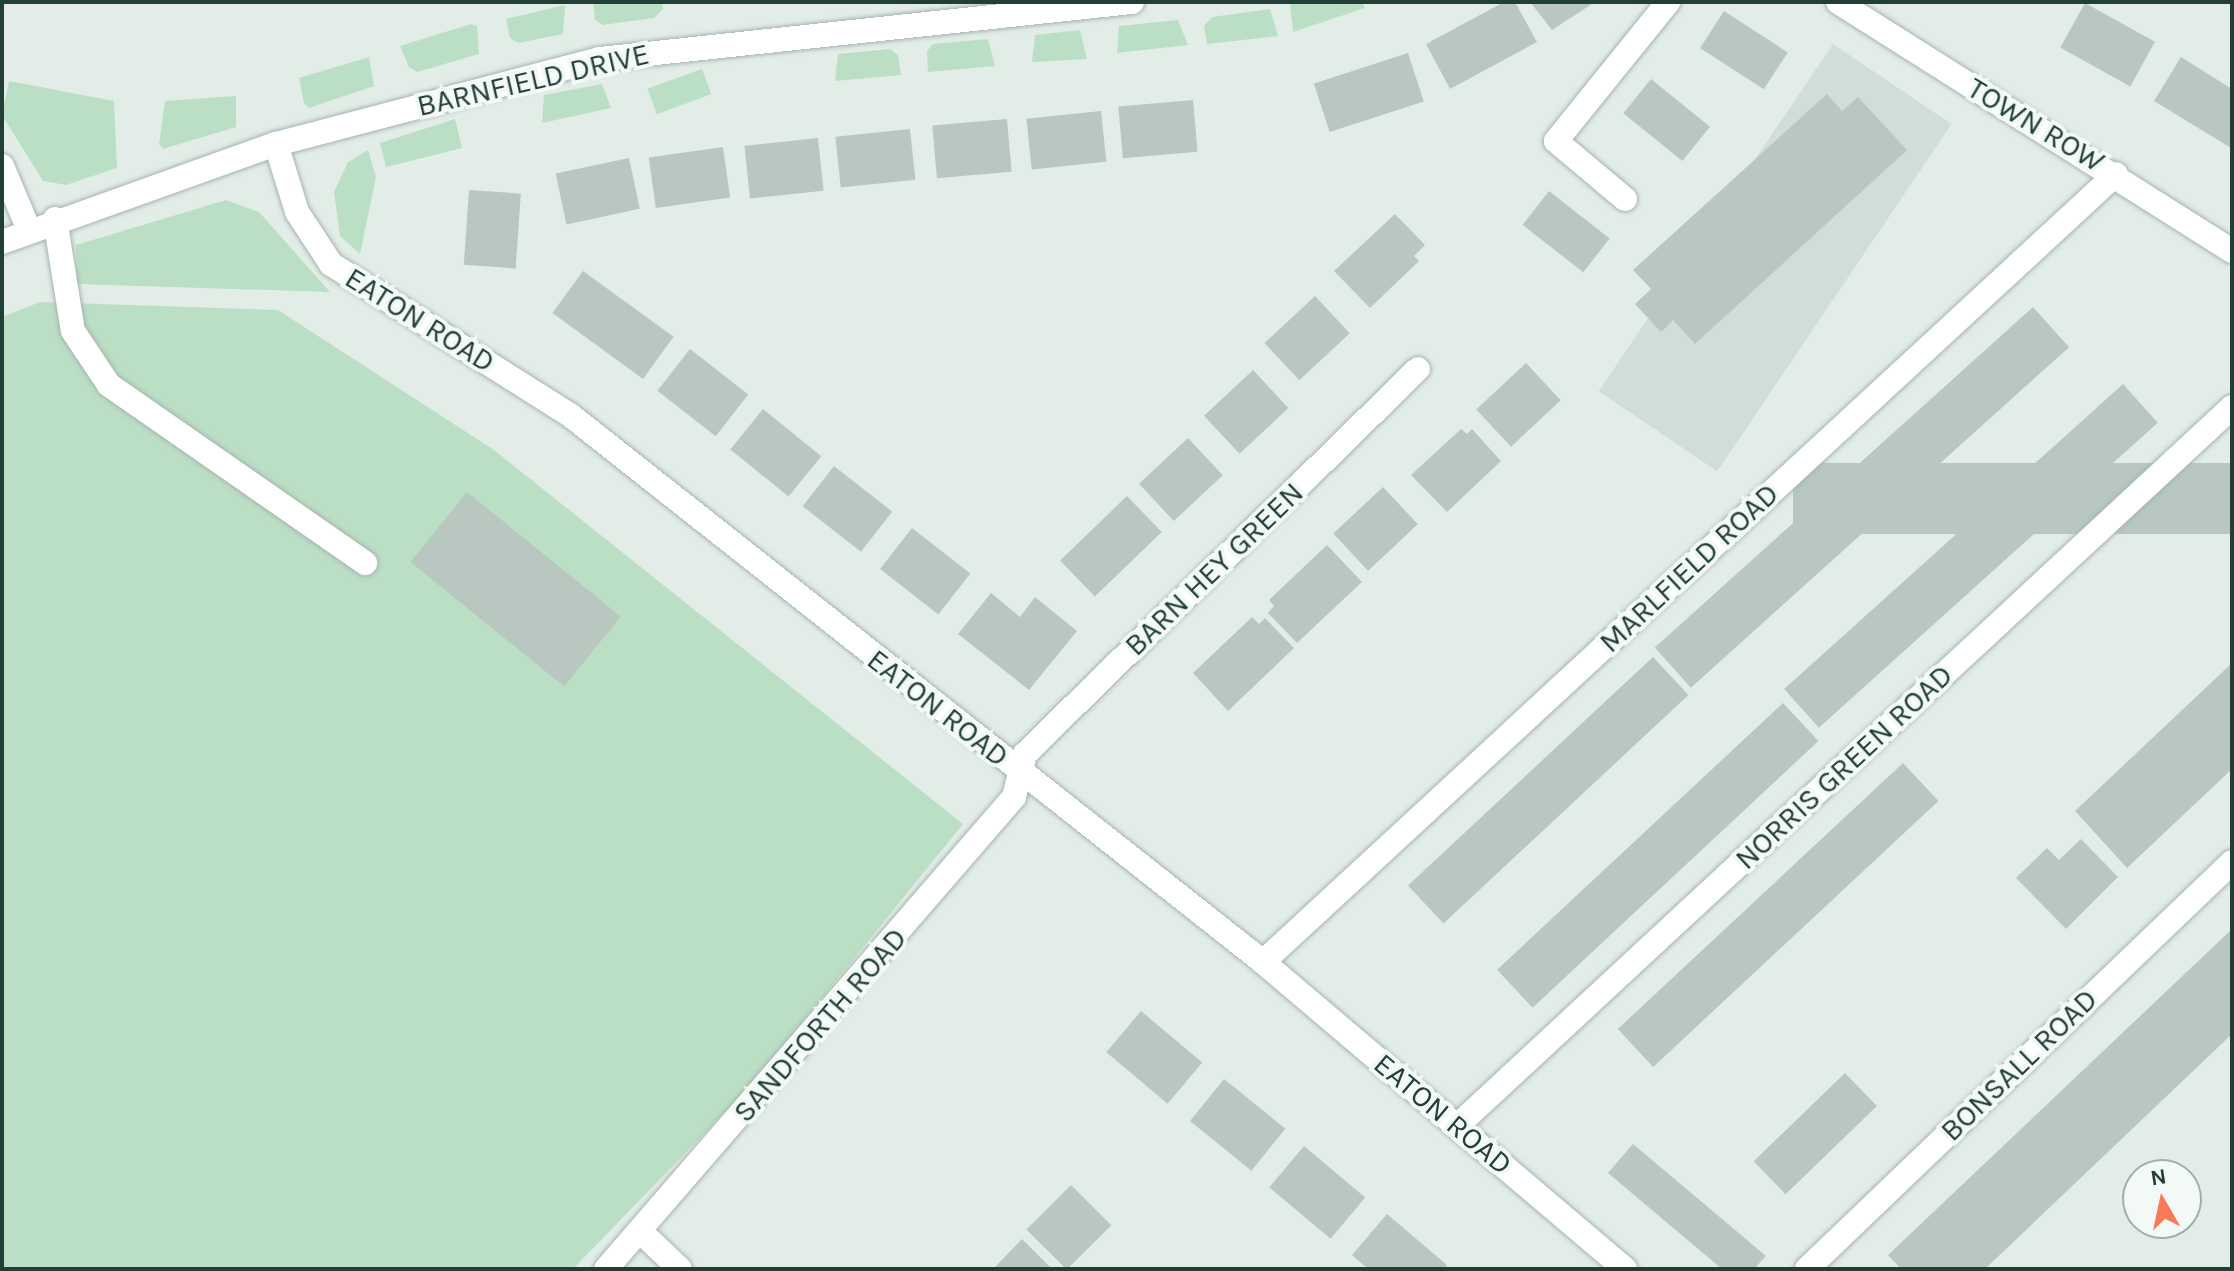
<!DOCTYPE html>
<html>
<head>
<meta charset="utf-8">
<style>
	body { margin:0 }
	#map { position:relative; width:2234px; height:1271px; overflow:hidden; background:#e3ede8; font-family:Karla,sans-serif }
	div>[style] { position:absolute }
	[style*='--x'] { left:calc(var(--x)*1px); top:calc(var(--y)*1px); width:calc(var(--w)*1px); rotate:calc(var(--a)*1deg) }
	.built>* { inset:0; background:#d1ddd7; transform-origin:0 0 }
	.green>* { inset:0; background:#bbdfc4; transform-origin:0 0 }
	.building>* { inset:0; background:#b8c8c1; transform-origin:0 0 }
	.roads { filter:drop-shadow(0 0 2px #a5b5af) drop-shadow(0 0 2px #a5b5af) }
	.lane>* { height:24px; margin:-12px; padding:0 12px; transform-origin:12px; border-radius:12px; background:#fff }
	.street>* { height:24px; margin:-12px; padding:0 12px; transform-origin:12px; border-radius:12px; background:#fff }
	.secondary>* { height:24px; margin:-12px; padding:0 12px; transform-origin:12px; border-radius:12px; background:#fff }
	span { translate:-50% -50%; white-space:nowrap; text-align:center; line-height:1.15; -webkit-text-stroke:8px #f3f9f6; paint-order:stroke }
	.street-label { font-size:30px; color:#223f37 }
	.frame { position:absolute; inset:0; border:4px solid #223f37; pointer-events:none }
	.north { position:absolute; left:2122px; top:1159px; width:80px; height:80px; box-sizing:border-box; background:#f3f9f6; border:2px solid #9fafaa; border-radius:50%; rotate:351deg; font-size:22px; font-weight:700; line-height:32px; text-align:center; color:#223f37 }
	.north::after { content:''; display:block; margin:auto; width:28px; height:36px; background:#f77b57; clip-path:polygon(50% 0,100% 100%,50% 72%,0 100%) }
</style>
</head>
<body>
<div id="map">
	<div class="built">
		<div style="left:1833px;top:44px;width:143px;height:419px;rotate:34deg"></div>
	</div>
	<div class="green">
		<div style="clip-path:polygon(593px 2px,662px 2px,663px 9px,654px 18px,603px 25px,595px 20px)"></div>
		<div style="clip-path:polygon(1299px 2px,1362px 2px,1365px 8px,1293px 32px,1290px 5px)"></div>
		<div style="clip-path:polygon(565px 5px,563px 34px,518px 43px,510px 38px,506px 19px)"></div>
		<div style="clip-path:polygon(1270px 9px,1278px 36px,1207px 44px,1204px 26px,1212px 17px)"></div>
		<div style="clip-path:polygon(1178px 20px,1188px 45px,1117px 53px,1119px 26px)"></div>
		<div style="clip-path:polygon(471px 24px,477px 26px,479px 54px,417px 72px,409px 67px,400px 46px)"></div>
		<div style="clip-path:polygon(1080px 30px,1087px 59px,1032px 62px,1035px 35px)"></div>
		<div style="clip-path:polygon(988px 39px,995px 66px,928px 72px,927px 51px,933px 44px)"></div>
		<div style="clip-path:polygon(890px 49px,898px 55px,901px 75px,835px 81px,838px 54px)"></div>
		<div style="clip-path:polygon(369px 57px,374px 86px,309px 108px,304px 103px,299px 78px)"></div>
		<div style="left:702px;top:69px;width:27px;height:58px;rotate:70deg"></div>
		<div style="clip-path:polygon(9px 81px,114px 101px,117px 168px,66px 185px,43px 181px,2px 115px)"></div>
		<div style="clip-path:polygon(602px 84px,611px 108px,542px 123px,544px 95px)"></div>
		<div style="clip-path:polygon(236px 96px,236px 127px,163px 149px,159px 144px,165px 101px)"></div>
		<div style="clip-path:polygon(455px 119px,462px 148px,386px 167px,380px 143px)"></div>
		<div style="clip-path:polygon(368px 150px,376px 177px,360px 254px,340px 236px,334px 192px,348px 162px)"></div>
		<div style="clip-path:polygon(226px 200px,259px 212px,330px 292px,77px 284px,76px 245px)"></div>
		<div style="clip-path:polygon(40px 302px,278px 310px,494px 450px,963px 824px,753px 1083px,573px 1269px,2px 1269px,2px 317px)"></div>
	</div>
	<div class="building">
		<div style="clip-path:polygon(1504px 2px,1515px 2px,1537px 42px,1450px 89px,1426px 44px)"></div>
		<div style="clip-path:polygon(1530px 2px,1595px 2px,1552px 30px)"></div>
		<div style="left:2085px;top:3px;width:80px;height:51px;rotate:29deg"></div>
		<div style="left:1724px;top:11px;width:76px;height:44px;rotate:33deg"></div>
		<div style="left:1408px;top:53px;width:51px;height:99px;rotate:72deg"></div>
		<div style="clip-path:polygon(2181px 57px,2232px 89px,2231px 148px,2154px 101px)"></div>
		<div style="left:1651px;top:79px;width:76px;height:44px;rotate:39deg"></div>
		<div style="clip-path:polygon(1827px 94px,1842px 111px,1858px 97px,1907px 150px,1695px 344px,1673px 320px,1661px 332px,1635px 304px,1651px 289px,1633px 270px)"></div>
		<div style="left:1193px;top:100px;width:52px;height:75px;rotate:85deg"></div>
		<div style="left:1101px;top:111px;width:51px;height:75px;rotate:84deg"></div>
		<div style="left:1007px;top:119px;width:53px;height:75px;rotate:85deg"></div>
		<div style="left:910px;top:129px;width:51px;height:75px;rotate:84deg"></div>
		<div style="left:818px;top:138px;width:53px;height:74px;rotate:84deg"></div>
		<div style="left:723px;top:147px;width:51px;height:75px;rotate:82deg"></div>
		<div style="left:629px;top:158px;width:52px;height:75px;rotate:78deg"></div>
		<div style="left:469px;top:190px;width:52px;height:75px;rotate:4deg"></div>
		<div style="left:1549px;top:191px;width:77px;height:43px;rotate:38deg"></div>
		<div style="clip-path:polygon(1395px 214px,1425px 245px,1414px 256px,1419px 261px,1370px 308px,1334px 271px)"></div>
		<div style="left:583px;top:271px;width:112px;height:52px;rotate:36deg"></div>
		<div style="left:1315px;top:296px;width:51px;height:69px;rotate:47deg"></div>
		<div style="left:2033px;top:307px;width:54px;height:509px;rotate:48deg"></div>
		<div style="left:690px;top:349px;width:74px;height:53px;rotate:38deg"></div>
		<div style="left:1526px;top:363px;width:51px;height:68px;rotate:47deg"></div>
		<div style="left:1253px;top:370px;width:52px;height:67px;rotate:47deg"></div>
		<div style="left:2123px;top:384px;width:52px;height:456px;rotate:48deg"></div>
		<div style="left:763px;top:409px;width:75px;height:52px;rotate:39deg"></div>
		<div style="clip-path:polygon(1461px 429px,1467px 434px,1472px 429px,1501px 461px,1447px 512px,1411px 475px)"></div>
		<div style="left:1188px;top:438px;width:51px;height:67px;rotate:47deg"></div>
		<div style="left:2232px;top:463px;width:71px;height:439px;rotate:90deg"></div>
		<div style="left:834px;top:466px;width:74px;height:51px;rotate:38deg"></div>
		<div style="left:1383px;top:487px;width:51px;height:68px;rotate:47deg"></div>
		<div style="left:467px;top:492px;width:198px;height:90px;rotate:39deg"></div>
		<div style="left:1127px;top:496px;width:50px;height:93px;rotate:46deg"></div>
		<div style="left:912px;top:528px;width:74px;height:52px;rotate:38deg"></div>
		<div style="clip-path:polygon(1327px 545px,1362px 582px,1297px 643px,1268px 613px,1274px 606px,1269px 600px)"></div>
		<div style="clip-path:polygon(991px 593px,1020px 617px,1035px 597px,1077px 631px,1029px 690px,958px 634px)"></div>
		<div style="clip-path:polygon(1252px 617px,1259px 624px,1265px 618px,1294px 648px,1228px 711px,1193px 673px)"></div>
		<div style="left:1653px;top:657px;width:52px;height:335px;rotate:47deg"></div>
		<div style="clip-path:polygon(2232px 663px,2232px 769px,2127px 868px,2075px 811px)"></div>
		<div style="left:1783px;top:703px;width:52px;height:391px;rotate:47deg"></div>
		<div style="left:1903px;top:763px;width:52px;height:390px;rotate:47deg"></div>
		<div style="clip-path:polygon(2081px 839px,2118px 877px,2066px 929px,2016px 878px,2047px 848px,2059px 860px)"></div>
		<div style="clip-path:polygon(2232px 929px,2232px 1034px,1985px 1269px,1901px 1269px,1888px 1255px)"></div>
		<div style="left:1141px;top:1011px;width:80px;height:54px;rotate:40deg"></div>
		<div style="left:1845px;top:1073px;width:46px;height:127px;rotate:46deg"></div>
		<div style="left:1224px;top:1079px;width:79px;height:54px;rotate:39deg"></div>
		<div style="clip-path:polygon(1633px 1144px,1766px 1256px,1754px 1269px,1722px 1269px,1608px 1173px)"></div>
		<div style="left:1304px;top:1146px;width:80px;height:54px;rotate:40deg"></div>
		<div style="left:1071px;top:1185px;width:57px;height:63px;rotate:45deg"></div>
		<div style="clip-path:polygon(1387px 1214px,1447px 1265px,1444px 1269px,1368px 1269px,1352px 1255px)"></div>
		<div style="clip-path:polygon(1022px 1239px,1052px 1269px,993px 1269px)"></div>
	</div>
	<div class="roads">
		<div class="lane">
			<div style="--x:55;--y:219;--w:113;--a:80.9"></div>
			<div style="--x:73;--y:331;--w:65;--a:56.3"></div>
			<div style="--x:109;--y:385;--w:312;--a:34.8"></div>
		</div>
		<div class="street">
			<div style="--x:276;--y:144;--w:71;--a:72.8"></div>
			<div style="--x:297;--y:212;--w:62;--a:56.8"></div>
			<div style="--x:331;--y:264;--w:283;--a:32.3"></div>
			<div style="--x:570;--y:415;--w:883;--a:38.28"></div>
			<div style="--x:1263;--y:962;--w:475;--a:40.3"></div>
			<div style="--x:2;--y:166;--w:69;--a:67.1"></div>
			<div style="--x:1625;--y:199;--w:90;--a:-140"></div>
			<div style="--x:1556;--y:141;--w:179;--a:-51.1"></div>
			<div style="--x:2;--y:242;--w:291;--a:-19.7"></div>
			<div style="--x:276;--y:144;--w:335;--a:-14.7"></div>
			<div style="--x:600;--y:59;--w:535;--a:-6.12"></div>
			<div style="--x:1263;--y:962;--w:1161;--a:-42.73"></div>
			<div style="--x:1457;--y:1126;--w:1057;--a:-42.85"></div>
			<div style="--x:642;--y:1233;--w:52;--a:43.5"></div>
			<div style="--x:606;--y:1269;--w:624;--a:-49.16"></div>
			<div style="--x:1014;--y:797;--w:44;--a:-75.7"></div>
			<div style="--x:1025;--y:754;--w:550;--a:-44.41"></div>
			<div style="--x:1807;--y:1269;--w:588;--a:-43.76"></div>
		</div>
		<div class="secondary">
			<div style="--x:1838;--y:2;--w:466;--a:32.3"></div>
		</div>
	</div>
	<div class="street-label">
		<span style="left:533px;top:80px;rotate:-13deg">BARNFIELD DRIVE</span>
		<span style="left:2036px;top:125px;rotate:31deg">TOWN ROW</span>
		<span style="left:420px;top:320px;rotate:32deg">EATON ROAD</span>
		<span style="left:1689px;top:568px;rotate:-43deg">MARLFIELD ROAD</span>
		<span style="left:1214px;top:569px;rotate:-44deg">BARN HEY GREEN</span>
		<span style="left:938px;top:708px;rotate:38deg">EATON ROAD</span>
		<span style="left:1844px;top:767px;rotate:-43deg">NORRIS GREEN ROAD</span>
		<span style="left:820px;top:1025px;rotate:-49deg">SANDFORTH ROAD</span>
		<span style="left:2019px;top:1065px;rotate:-44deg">BONSALL ROAD</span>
		<span style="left:1443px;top:1114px;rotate:40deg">EATON ROAD</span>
	</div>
	<div class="frame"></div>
	<div class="north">N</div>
</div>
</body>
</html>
